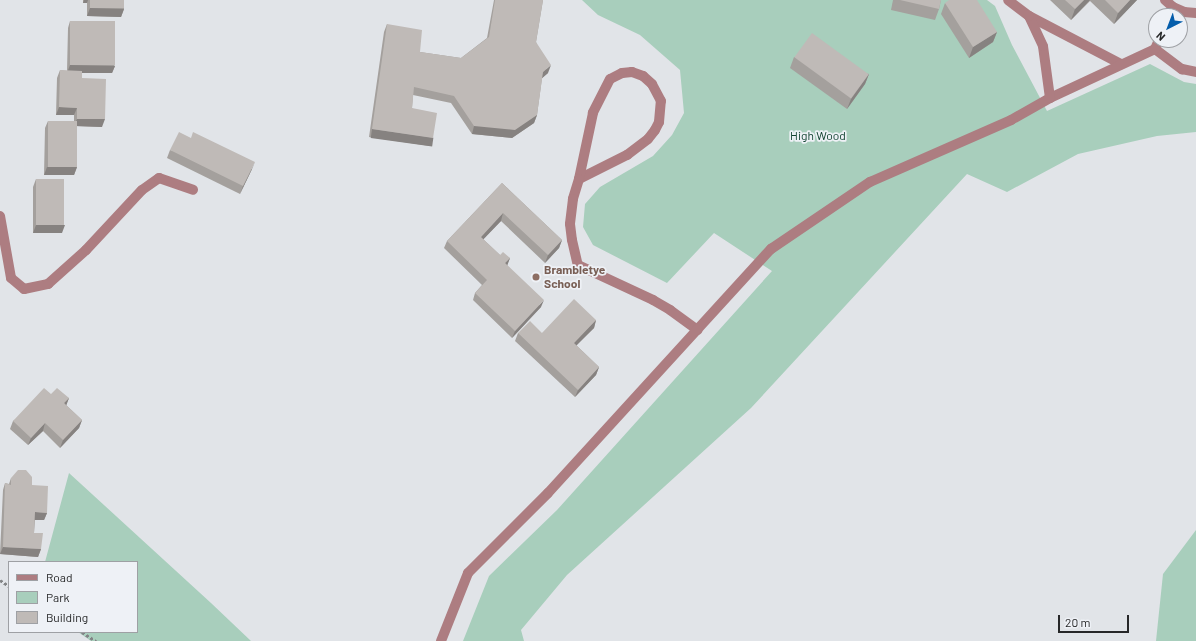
<!DOCTYPE html>
<html>
<head>
<meta charset="utf-8">
<style>
	body { margin:0 }
	#map { position:relative; width:1196px; height:641px; overflow:hidden; background:#e1e4e8; font-family:Barlow,sans-serif }
	div>[style] { position:absolute }
	[style*='--x'] { left:calc(var(--x)*1px); top:calc(var(--y)*1px); width:calc(var(--w)*1px); rotate:calc(var(--a)*1deg) }
	.green>* { inset:0; background:#a8cebc }
	.path>* { height:2.5px; margin-top:-1.25px; transform-origin:0; background:repeating-linear-gradient(90deg,#828486 0 3px,transparent 0 5px) }
	.minor>* { height:10px; margin:-5px; padding:0 5px; transform-origin:5px; border-radius:5px; background:#ad7d81 }
	.wall>* { inset:0; background:#a4a09d }
	.shaded-wall>* { inset:0; background:#868280; transform-origin:0 0 }
	.building>* { inset:0; background:#bfbab7; transform-origin:0 0 }
	.dots>* { width:11px; height:11px; translate:-50% -50%; box-sizing:border-box; border:2px solid #eef1f6; border-radius:50% }
	span { translate:-50% -50%; white-space:nowrap; text-align:center; line-height:1.15; -webkit-text-stroke:3.5px #eef1f6; paint-order:stroke }
	.park-label { font-size:12px; color:#124331 }
	.education-label { font-size:12px; color:#785e54; font-weight:700 }
	.left { translate:0 -50%; text-align:left }
	.legend { position:absolute; left:8px; top:561px; width:130px; height:72px; box-sizing:border-box; background:#eef1f6; border:1px solid #9ea0a4; margin:0; padding:5px 7px; list-style:none; font-size:12px; color:#262728 }
	.legend li { display:flex; align-items:center; gap:8px; height:20px }
	.legend b { width:20px; border:1px solid #9ea0a4 }
	.north { position:absolute; left:1148px; top:8px; width:40px; height:40px; box-sizing:border-box; background:#eef1f6; border:1px solid #9ea0a4; border-radius:50%; rotate:222deg; font-size:11px; font-weight:700; line-height:16px; text-align:center; color:#262728 }
	.north::after { content:''; display:block; margin:auto; width:14px; height:18px; background:#045dab; clip-path:polygon(50% 0,100% 100%,50% 72%,0 100%) }
	.scale { position:absolute; left:1058px; top:615px; width:71px; height:18px; box-sizing:border-box; border:2px solid #262728; border-top:0; padding-left:5px; font-size:12px; line-height:14px; white-space:nowrap; color:#262728; -webkit-text-stroke:3px #eef1f6; paint-order:stroke }
</style>
</head>
<body>
<div id="map">
	<div class="green">
		<div style="clip-path:polygon(582px 0,987px 0,995px 6px,1012px 45px,1047px 111px,1150px 64px,1184px 82px,1196px 84px,1196px 132px,1157px 136px,1078px 154px,1007px 192px,967px 174px,751px 408px,567px 575px,521px 630px,524px 641px,463px 641px,489px 576px,557px 510px,772px 271px,714px 233px,667px 283px,593px 245px,583px 227px,585px 204px,600px 187px,653px 156px,672px 135px,684px 113px,680px 70px,640px 35px,598px 15px)"></div>
		<div style="clip-path:polygon(69px 473px,211px 603px,251px 641px,91px 641px,78px 632px,137px 632px,137px 562px,45px 562px)"></div>
		<div style="clip-path:polygon(1196px 530px,1196px 641px,1156px 641px,1163px 574px)"></div>
	</div>
	<div class="path">
		<div style="--x:0;--y:580;--w:11;--a:34"></div>
		<div style="--x:82;--y:632;--w:17;--a:33"></div>
	</div>
	<div class="minor">
		<div style="--x:1165;--y:0;--w:11;--a:41"></div>
		<div style="--x:1173;--y:7;--w:12;--a:24"></div>
		<div style="--x:1184;--y:12;--w:12;--a:5"></div>
		<div style="--x:1029;--y:16;--w:104;--a:27.6"></div>
		<div style="--x:1155;--y:49;--w:34;--a:37"></div>
		<div style="--x:1182;--y:69;--w:14;--a:12"></div>
		<div style="--x:1050;--y:98;--w:116;--a:-25"></div>
		<div style="--x:1155;--y:49;--w:10;--a:-66"></div>
		<div style="--x:579;--y:179;--w:54;--a:-26.6"></div>
		<div style="--x:627;--y:155;--w:26;--a:-37"></div>
		<div style="--x:648;--y:139;--w:11;--a:-52"></div>
		<div style="--x:655;--y:130;--w:9;--a:-63"></div>
		<div style="--x:659;--y:122;--w:21;--a:-85"></div>
		<div style="--x:661;--y:101;--w:19;--a:-118"></div>
		<div style="--x:652;--y:84;--w:12;--a:-138"></div>
		<div style="--x:643;--y:76;--w:12;--a:-160"></div>
		<div style="--x:632;--y:72;--w:10;--a:174"></div>
		<div style="--x:622;--y:73;--w:13;--a:153"></div>
		<div style="--x:610;--y:79;--w:38;--a:117"></div>
		<div style="--x:593;--y:113;--w:67;--a:102"></div>
		<div style="--x:579;--y:179;--w:21;--a:107"></div>
		<div style="--x:573;--y:199;--w:25;--a:97"></div>
		<div style="--x:570;--y:224;--w:16;--a:83"></div>
		<div style="--x:572;--y:240;--w:26;--a:77"></div>
		<div style="--x:578;--y:265;--w:83;--a:25"></div>
		<div style="--x:653;--y:300;--w:20;--a:30"></div>
		<div style="--x:670;--y:310;--w:34;--a:36"></div>
		<div style="--x:0;--y:216;--w:63;--a:79.9"></div>
		<div style="--x:11;--y:278;--w:17;--a:40"></div>
		<div style="--x:24;--y:289;--w:25;--a:-12"></div>
		<div style="--x:48;--y:284;--w:51;--a:-41.8"></div>
		<div style="--x:86;--y:250;--w:82;--a:-47"></div>
		<div style="--x:142;--y:190;--w:21;--a:-35"></div>
		<div style="--x:159;--y:178;--w:36;--a:19"></div>
		<div style="--x:441;--y:641;--w:73;--a:-68.3"></div>
		<div style="--x:468;--y:573;--w:113;--a:-45"></div>
		<div style="--x:548;--y:493;--w:331;--a:-47.6"></div>
		<div style="--x:771;--y:249;--w:120;--a:-34.1"></div>
		<div style="--x:870;--y:182;--w:154;--a:-23.7"></div>
		<div style="--x:1011;--y:120;--w:45;--a:-29.4"></div>
		<div style="--x:1050;--y:98;--w:52;--a:-97.7"></div>
		<div style="--x:1043;--y:46;--w:33;--a:-115"></div>
		<div style="--x:1029;--y:16;--w:26;--a:-143"></div>
	</div>
	<div class="wall">
		<div style="clip-path:polygon(83px 0,124px 0,124px 9px,121px 17px,87px 16px,87px 3px,83px 3px)"></div>
		<div style="clip-path:polygon(494px 0,543px 0,536px 42px,548px 73px,542px 78px,537px 115px,534px 123px,512px 138px,472px 134px,451px 103px,413px 95px,412px 108px,433px 138px,430px 146px,369px 137px,384px 32px,387px 24px,420px 52px,461px 58px,487px 38px)"></div>
		<div style="clip-path:polygon(893px 0,941px 0,939px 9px,935px 20px,891px 10px)"></div>
		<div style="clip-path:polygon(1050px 0,1137px 0,1114px 24px,1090px 1px,1071px 20px)"></div>
		<div style="clip-path:polygon(945px 3px,997px 32px,993px 42px,969px 58px,941px 14px)"></div>
		<div style="clip-path:polygon(70px 21px,115px 66px,112px 73px,82px 73px,82px 78px,102px 127px,77px 126px,77px 167px,74px 175px,44px 175px,45px 128px,48px 121px,74px 121px,74px 115px,56px 115px,57px 78px,60px 70px,67px 71px,68px 28px)"></div>
		<div style="clip-path:polygon(794px 57px,869px 74px,865px 84px,847px 109px,790px 68px)"></div>
		<div style="clip-path:polygon(170px 150px,252px 169px,240px 194px,167px 158px)"></div>
		<div style="clip-path:polygon(36px 179px,62px 233px,33px 233px,33px 187px)"></div>
		<div style="clip-path:polygon(502px 183px,562px 240px,559px 248px,545px 263px,501px 221px,483px 239px,500px 255px,510px 258px,507px 265px,541px 307px,512px 338px,473px 300px,475px 293px,482px 285px,444px 248px,447px 241px)"></div>
		<div style="clip-path:polygon(596px 320px,594px 328px,576px 345px,599px 367px,596px 375px,575px 397px,515px 341px,518px 333px,542px 333px)"></div>
		<div style="clip-path:polygon(51px 394px,69px 398px,66px 405px,82px 420px,79px 428px,60px 448px,43px 431px,28px 445px,10px 429px,13px 421px)"></div>
		<div style="clip-path:polygon(11px 478px,32px 485px,47px 513px,44px 520px,35px 520px,34px 533px,41px 549px,38px 557px,0 554px,3px 490px,5px 483px,9px 484px)"></div>
	</div>
	<div class="shaded-wall">
		<div style="clip-path:polygon(84px 0,88px 0,87px 3px,83px 3px)"></div>
		<div style="clip-path:polygon(1084px 0,1090px 0,1071px 20px,1075px 9px)"></div>
		<div style="clip-path:polygon(1130px 0,1137px 0,1114px 24px,1118px 13px)"></div>
		<div style="clip-path:polygon(90px 8px,124px 9px,121px 17px,87px 16px)"></div>
		<div style="clip-path:polygon(997px 32px,993px 42px,969px 58px,973px 47px)"></div>
		<div style="clip-path:polygon(70px 65px,115px 66px,112px 73px,67px 73px)"></div>
		<div style="clip-path:polygon(551px 65px,548px 73px,540px 80px,543px 72px)"></div>
		<div style="clip-path:polygon(869px 74px,865px 84px,847px 109px,851px 99px)"></div>
		<div style="clip-path:polygon(59px 107px,77px 108px,74px 115px,56px 115px)"></div>
		<div style="clip-path:polygon(537px 115px,534px 123px,512px 138px,472px 134px,474px 126px)"></div>
		<div style="clip-path:polygon(77px 119px,105px 119px,102px 127px,74px 126px)"></div>
		<div style="left:372px;top:129px;width:62px;height:9px;rotate:8deg"></div>
		<div style="clip-path:polygon(255px 162px,252px 169px,240px 194px,243px 186px)"></div>
		<div style="clip-path:polygon(47px 167px,77px 167px,74px 175px,44px 175px)"></div>
		<div style="clip-path:polygon(503px 213px,501px 221px,478px 245px,481px 237px)"></div>
		<div style="clip-path:polygon(36px 225px,65px 225px,62px 233px,33px 233px)"></div>
		<div style="clip-path:polygon(562px 240px,559px 248px,545px 263px,548px 255px)"></div>
		<div style="clip-path:polygon(510px 258px,507px 266px,505px 263px)"></div>
		<div style="clip-path:polygon(544px 300px,541px 307px,512px 338px,515px 331px)"></div>
		<div style="clip-path:polygon(596px 320px,594px 328px,571px 351px,574px 343px)"></div>
		<div style="clip-path:polygon(599px 367px,596px 375px,575px 397px,578px 390px)"></div>
		<div style="clip-path:polygon(69px 398px,66px 406px,64px 403px)"></div>
		<div style="clip-path:polygon(82px 420px,79px 428px,60px 448px,63px 440px)"></div>
		<div style="clip-path:polygon(45px 423px,43px 431px,28px 445px,31px 438px)"></div>
		<div style="clip-path:polygon(35px 512px,47px 513px,44px 520px,32px 520px)"></div>
		<div style="clip-path:polygon(3px 547px,41px 549px,38px 557px,0 554px)"></div>
	</div>
	<div class="building">
		<div style="left:90px;top:0;width:34px;height:8px"></div>
		<div style="clip-path:polygon(495px 0,543px 0,536px 42px,551px 65px,543px 72px,537px 115px,515px 130px,474px 126px,454px 96px,414px 87px,412px 108px,437px 113px,433px 138px,372px 129px,387px 24px,422px 30px,420px 52px,461px 58px,489px 37px)"></div>
		<div style="clip-path:polygon(900px 0,941px 0,939px 9px)"></div>
		<div style="clip-path:polygon(949px 0,977px 0,997px 32px,973px 47px,945px 3px)"></div>
		<div style="clip-path:polygon(1065px 0,1084px 0,1075px 9px)"></div>
		<div style="clip-path:polygon(1105px 0,1130px 0,1118px 13px)"></div>
		<div style="left:70px;top:21px;width:45px;height:44px"></div>
		<div style="left:812px;top:33px;width:70px;height:30px;rotate:36deg"></div>
		<div style="clip-path:polygon(60px 70px,82px 71px,82px 78px,106px 79px,105px 119px,77px 119px,77px 108px,59px 107px)"></div>
		<div style="left:48px;top:121px;width:29px;height:46px"></div>
		<div style="clip-path:polygon(179px 132px,191px 138px,193px 132px,255px 162px,243px 186px,170px 150px)"></div>
		<div style="left:36px;top:179px;width:28px;height:46px"></div>
		<div style="clip-path:polygon(502px 183px,562px 240px,548px 255px,503px 213px,481px 237px,500px 255px,503px 252px,510px 258px,505px 263px,544px 300px,515px 331px,475px 293px,487px 280px,447px 241px)"></div>
		<div style="clip-path:polygon(574px 299px,596px 320px,574px 343px,599px 367px,578px 390px,518px 333px,530px 321px,542px 333px)"></div>
		<div style="clip-path:polygon(44px 388px,51px 394px,57px 388px,69px 398px,64px 403px,82px 420px,63px 440px,45px 423px,31px 438px,13px 421px)"></div>
		<div style="clip-path:polygon(18px 470px,26px 470px,32px 477px,32px 485px,48px 486px,47px 513px,35px 512px,34px 533px,43px 533px,41px 549px,3px 547px,5px 483px,11px 485px,11px 478px)"></div>
	</div>
	<div class="dots">
		<div style="left:536px;top:277px;background:#8d6e63"></div>
	</div>
	<div class="park-label">
		<span style="left:818px;top:136px">High Wood</span>
	</div>
	<div class="education-label">
		<span class="left" style="left:544px;top:277px">Brambletye<br>School</span>
	</div>
	<ul class="legend">
	<li><b style="height:5px;background:#ad7d81"></b>Road</li>
	<li><b style="height:11px;background:#a8cebc"></b>Park</li>
	<li><b style="height:11px;background:#bfbab7"></b>Building</li>
	</ul>
	<div class="north">N</div>
	<div class="scale">20 m</div>
</div>
</body>
</html>
